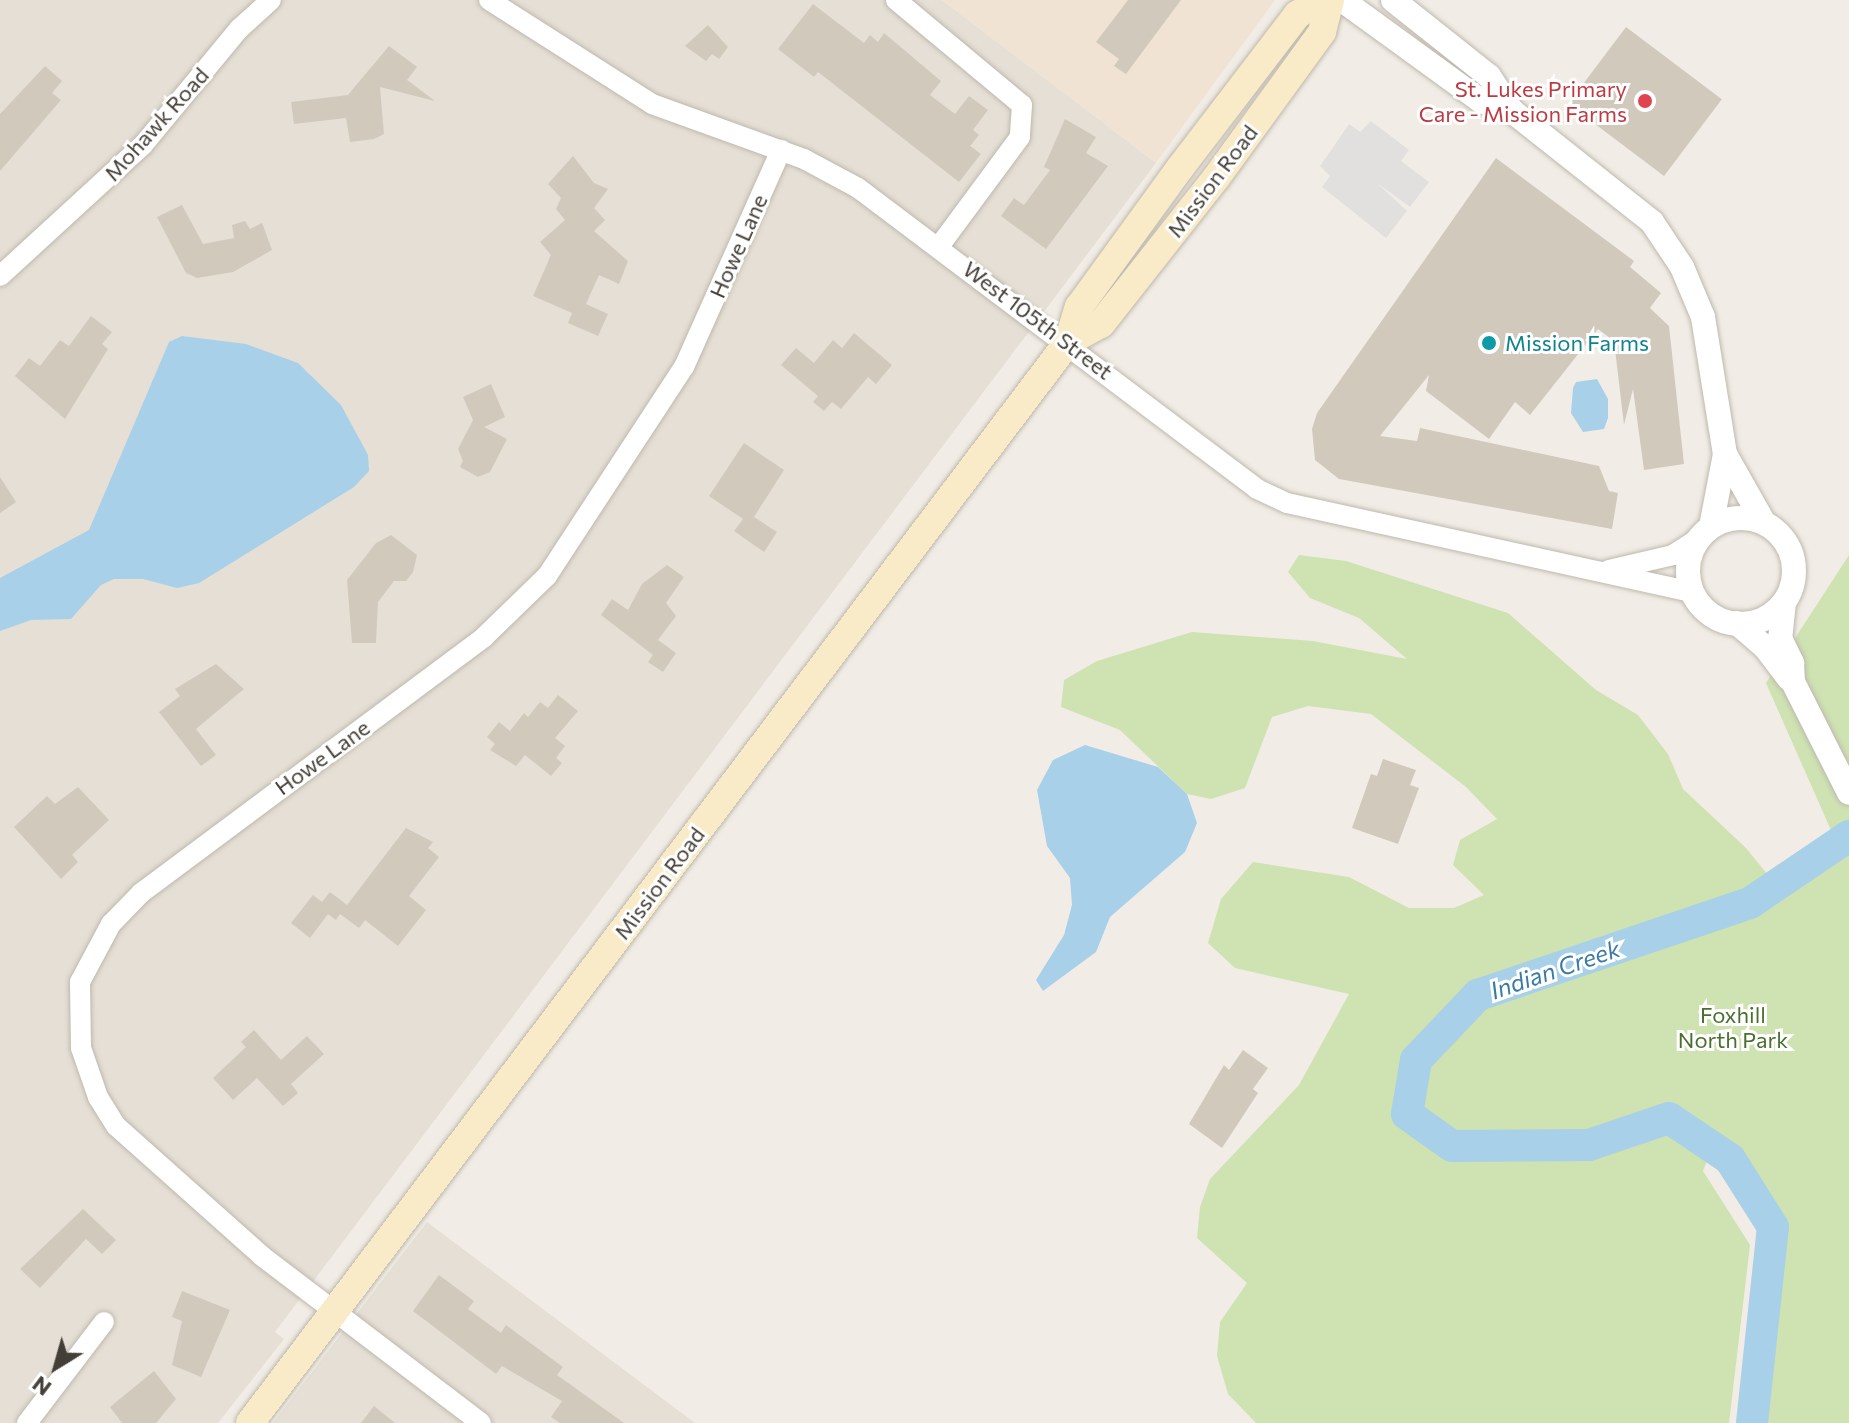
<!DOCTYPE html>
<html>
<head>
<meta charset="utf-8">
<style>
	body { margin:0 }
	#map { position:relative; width:1849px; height:1423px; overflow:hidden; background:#f1ede6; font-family:Commissioner,sans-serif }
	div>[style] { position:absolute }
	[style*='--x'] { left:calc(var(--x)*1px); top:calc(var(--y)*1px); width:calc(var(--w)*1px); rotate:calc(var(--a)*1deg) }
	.residential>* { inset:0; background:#e5dfd5 }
	.commercial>* { inset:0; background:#f1e3d3 }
	.green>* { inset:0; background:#cee2b2 }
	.parking>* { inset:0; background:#e2e0de }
	.water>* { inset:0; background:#a8d0e8 }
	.river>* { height:32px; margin:-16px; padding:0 16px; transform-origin:16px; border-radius:16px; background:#a8d0e8 }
	.building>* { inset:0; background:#d2c9bd; transform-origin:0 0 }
	.roads { filter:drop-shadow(0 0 2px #bfb8ad) drop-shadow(0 0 2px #bfb8ad) }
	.minor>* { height:20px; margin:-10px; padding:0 10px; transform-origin:10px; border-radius:10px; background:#fff }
	.tertiary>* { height:24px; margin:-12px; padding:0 12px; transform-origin:12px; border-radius:12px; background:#fff }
	.tertiary>.ring { margin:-12px; padding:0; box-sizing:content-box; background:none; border:24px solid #fff; border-radius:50% }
	.secondary>* { height:28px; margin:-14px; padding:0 14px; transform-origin:14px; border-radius:14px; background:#f9ebc8 }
	.dots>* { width:22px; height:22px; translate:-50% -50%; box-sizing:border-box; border:4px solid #fff; border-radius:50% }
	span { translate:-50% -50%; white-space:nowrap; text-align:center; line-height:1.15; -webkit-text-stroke:6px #fff; paint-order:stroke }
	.health-label { font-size:22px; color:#be3a42 }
	.right { translate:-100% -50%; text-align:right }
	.street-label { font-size:22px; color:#433e36 }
	.culture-label { font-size:22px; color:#0d838f }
	.left { translate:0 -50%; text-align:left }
	.park-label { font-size:22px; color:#4a6f2f }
	.water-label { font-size:24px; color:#3a7ba4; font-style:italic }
	.north { position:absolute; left:16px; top:1327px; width:80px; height:80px; -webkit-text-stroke:6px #fff; paint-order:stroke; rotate:217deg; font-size:22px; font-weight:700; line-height:32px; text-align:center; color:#433e36 }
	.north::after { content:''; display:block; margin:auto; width:28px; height:36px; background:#433e36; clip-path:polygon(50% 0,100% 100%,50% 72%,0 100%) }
</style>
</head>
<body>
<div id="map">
	<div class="residential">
		<div style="clip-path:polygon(0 0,942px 0,1156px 163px,275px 1332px,284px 1339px,218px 1423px,0 1423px)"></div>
		<div style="clip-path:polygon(427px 1222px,695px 1423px,273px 1423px)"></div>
	</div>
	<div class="commercial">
		<div style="clip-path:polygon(942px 0,1275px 0,1156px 163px)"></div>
	</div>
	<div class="green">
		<div style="clip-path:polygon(1299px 555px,1346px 561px,1508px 613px,1596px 690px,1638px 715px,1668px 754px,1683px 789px,1746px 848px,1777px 886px,1838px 846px,1766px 683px,1849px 555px,1849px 1423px,1752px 1423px,1773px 1227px,1730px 1159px,1712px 1147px,1703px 1171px,1750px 1245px,1729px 1423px,1256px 1423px,1228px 1394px,1217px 1356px,1220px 1322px,1247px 1283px,1197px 1238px,1200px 1207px,1210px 1179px,1299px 1085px,1349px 994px,1235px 968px,1208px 943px,1221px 899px,1253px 862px,1349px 877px,1409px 908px,1454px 908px,1484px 895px,1453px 865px,1460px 840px,1497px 819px,1466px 787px,1371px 714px,1308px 706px,1272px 717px,1245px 788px,1211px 799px,1187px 794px,1120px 730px,1061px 707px,1064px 680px,1097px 661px,1192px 632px,1313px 641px,1407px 659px,1359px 618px,1310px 598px,1288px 572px)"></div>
	</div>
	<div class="parking">
		<div style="clip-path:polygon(1371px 121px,1409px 150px,1401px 161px,1429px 182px,1410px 207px,1377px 183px,1407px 211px,1386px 238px,1322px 187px,1330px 176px,1320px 166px,1349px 124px,1360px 132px)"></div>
	</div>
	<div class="water">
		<div style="clip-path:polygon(182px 336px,246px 344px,298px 363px,341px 405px,368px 455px,369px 471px,354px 487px,199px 583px,177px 588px,143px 579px,114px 579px,101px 585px,71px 619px,31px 620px,0 631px,0 578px,89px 530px,169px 342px)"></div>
		<div style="clip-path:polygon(1597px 379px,1608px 399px,1608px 418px,1604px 429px,1583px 432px,1571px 413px,1573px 388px,1576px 382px)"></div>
		<div style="clip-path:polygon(1085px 745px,1158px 767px,1187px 794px,1197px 823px,1185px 852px,1110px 917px,1096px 952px,1043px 991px,1036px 980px,1064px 935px,1072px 905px,1070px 878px,1047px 846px,1037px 790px,1053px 760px)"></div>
	</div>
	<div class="river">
		<div style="--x:1752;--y:1423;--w:197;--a:-83.9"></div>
		<div style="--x:1773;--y:1227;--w:80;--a:-122.3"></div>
		<div style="--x:1730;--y:1159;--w:73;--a:-146.1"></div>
		<div style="--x:1669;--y:1118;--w:84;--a:161.4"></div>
		<div style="--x:1589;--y:1145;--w:137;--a:179.6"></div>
		<div style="--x:1452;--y:1146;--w:55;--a:-144.6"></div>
		<div style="--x:1407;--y:1114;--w:55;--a:-80.5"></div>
		<div style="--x:1416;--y:1060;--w:90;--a:-46.4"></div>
		<div style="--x:1478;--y:995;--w:287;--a:-18.7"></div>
		<div style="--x:1750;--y:903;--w:120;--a:-34.1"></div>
	</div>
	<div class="building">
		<div style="clip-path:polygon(1128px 0,1181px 0,1126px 74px,1114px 66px,1119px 59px,1096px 42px)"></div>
		<div style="clip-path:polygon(813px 4px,864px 43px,870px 35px,878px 42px,884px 33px,941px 81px,930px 95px,955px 114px,969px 96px,988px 110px,973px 130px,979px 135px,970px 146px,981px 154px,959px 182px,818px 72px,814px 77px,778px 49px)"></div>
		<div style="clip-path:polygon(708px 25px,728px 47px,719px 59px,712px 54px,706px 61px,685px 46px)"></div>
		<div style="left:1626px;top:27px;width:120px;height:96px;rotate:37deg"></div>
		<div style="clip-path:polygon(389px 46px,417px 67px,407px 80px,435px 101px,380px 87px,384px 134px,374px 139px,350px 142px,346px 118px,294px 124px,291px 102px,348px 95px)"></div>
		<div style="clip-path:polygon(45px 66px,62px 81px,52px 93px,61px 100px,0 171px,0 114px)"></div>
		<div style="clip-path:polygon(1065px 119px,1096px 137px,1086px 153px,1108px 166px,1046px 249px,1001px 216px,1014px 198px,1024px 205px,1050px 170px,1044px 167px)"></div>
		<div style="clip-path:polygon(573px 156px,594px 183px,608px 189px,594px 208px,605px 220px,594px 231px,628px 261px,619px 284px,599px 275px,586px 304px,608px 314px,598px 336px,568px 323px,572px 313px,533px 296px,551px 255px,540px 242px,565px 220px,556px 209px,561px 198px,548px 184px)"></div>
		<div style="clip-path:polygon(1496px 158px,1634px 261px,1630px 267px,1661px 293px,1650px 308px,1669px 326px,1684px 464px,1644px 470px,1633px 389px,1624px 425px,1614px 341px,1598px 329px,1530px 415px,1515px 402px,1489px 439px,1426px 391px,1429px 375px,1380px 436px,1417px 441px,1420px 428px,1599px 466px,1609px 491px,1618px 493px,1612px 529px,1339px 479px,1315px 460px,1312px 429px,1317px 413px)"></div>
		<div style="clip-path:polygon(182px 205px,203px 244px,234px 238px,232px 225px,245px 221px,250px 229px,262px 223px,272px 250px,233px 272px,197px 278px,186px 273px,157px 217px)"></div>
		<div style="clip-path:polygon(91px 316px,112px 332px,102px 344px,108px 349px,65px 419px,15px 376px,29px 358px,40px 366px,60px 340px,69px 346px)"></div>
		<div style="clip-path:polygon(854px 333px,892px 365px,876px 384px,868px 377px,841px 409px,832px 402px,824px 411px,813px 402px,818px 396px,781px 365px,796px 348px,814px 363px,833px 340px,842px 348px)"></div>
		<div style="clip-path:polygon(491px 384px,505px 417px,484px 427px,507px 439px,490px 472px,478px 477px,460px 467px,463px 461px,458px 449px,473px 420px,463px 397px)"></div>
		<div style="clip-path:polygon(744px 443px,784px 470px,754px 517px,777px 532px,764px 552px,734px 531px,743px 519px,709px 496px)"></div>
		<div style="clip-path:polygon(0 477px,16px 502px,0 513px)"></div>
		<div style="clip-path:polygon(391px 535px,417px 555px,413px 572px,406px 581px,394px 581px,378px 602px,376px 643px,352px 643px,347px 580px,376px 543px)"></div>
		<div style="clip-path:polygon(667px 565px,684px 577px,666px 603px,676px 616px,658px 640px,676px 653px,663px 672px,648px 662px,653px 655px,601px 615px,612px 599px,628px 610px,642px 584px)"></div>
		<div style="clip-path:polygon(216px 664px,244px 689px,196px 729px,216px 755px,201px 766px,159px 712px,180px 696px,175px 689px)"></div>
		<div style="clip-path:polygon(558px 695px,578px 711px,555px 738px,565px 746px,556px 758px,562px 763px,551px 776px,525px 755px,516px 766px,490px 750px,495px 744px,487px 737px,499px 722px,510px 731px,524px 713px,528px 717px,540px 702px,548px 708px)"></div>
		<div style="clip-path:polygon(1383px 759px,1416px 770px,1410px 785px,1419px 788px,1398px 844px,1352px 828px,1371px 774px,1377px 776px)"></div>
		<div style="clip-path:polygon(78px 787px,109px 820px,72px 855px,78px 862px,61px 879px,14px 827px,47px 796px,55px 804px)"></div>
		<div style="clip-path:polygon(406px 828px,433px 842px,428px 848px,439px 857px,409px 896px,426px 910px,398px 946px,365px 920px,359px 928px,340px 914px,336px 920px,328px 914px,310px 938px,291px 923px,313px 895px,322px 902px,330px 892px,347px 905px)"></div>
		<div style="clip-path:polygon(254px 1030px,281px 1060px,307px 1036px,324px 1054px,291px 1084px,298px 1093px,283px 1106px,257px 1078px,233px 1100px,213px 1078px,246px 1047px,241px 1042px)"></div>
		<div style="clip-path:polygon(1243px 1050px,1268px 1068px,1253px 1089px,1258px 1093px,1222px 1148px,1189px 1124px,1224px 1065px,1229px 1070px)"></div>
		<div style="clip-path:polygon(83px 1209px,116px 1240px,102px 1254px,86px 1239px,40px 1288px,20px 1269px)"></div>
		<div style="clip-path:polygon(439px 1275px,474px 1301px,468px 1309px,501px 1333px,506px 1325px,563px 1367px,557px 1375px,624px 1423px,560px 1423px,551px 1417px,562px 1401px,502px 1366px,496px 1374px,413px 1311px)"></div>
		<div style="clip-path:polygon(182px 1291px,230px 1310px,201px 1377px,172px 1365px,182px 1321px,172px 1317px)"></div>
		<div style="clip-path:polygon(154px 1371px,176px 1399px,156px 1423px,122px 1423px,110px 1407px)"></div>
		<div style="clip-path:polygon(374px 1406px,395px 1423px,361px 1423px)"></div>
	</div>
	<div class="roads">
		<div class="minor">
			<div style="--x:489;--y:0;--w:193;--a:32.5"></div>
			<div style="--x:652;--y:104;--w:162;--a:19.9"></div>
			<div style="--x:804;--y:159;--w:61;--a:28.2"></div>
			<div style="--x:858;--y:188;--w:500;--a:37"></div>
			<div style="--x:1257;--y:489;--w:33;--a:25"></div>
			<div style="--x:1287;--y:503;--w:415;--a:12.4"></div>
			<div style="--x:896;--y:0;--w:164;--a:39.8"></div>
			<div style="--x:1022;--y:105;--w:32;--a:94"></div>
			<div style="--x:1020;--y:137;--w:134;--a:126.5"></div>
			<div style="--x:0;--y:276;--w:194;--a:-42.5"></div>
			<div style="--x:143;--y:145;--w:151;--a:-50.4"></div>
			<div style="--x:239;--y:29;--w:43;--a:-42.2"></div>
			<div style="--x:1609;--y:570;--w:66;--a:-13.2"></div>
			<div style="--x:1673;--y:555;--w:30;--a:-33"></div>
			<div style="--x:27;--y:1423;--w:127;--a:-52.7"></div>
			<div style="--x:481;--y:1423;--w:275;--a:-142.7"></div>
			<div style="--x:262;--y:1256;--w:195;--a:-138.3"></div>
			<div style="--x:116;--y:1126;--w:34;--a:-122"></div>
			<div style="--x:98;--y:1097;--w:52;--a:-109.1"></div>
			<div style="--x:81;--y:1048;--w:66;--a:-90.9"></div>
			<div style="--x:80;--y:982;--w:66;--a:-61.9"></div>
			<div style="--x:111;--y:924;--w:43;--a:-45.9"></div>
			<div style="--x:141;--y:893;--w:428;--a:-36.7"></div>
			<div style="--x:484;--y:637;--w:88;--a:-44.1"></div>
			<div style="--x:547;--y:576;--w:250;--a:-56.8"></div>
			<div style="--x:684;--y:367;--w:238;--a:-65.9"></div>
		</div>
		<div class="tertiary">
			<div style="--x:1342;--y:0;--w:172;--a:36"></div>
			<div style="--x:1481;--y:101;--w:33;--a:18"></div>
			<div style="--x:1393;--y:0;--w:122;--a:38.4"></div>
			<div style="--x:1489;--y:76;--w:42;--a:56.7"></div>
			<div style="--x:1512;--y:111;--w:179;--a:38.4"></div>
			<div style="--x:1652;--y:222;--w:54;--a:56.3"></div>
			<div style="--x:1682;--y:267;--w:54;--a:67.2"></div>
			<div style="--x:1703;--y:317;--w:139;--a:80.9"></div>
			<div style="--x:1725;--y:454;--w:74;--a:100.9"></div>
			<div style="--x:1725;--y:454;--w:79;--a:60.5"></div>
			<div class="ring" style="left:1688px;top:518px;width:82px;height:82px"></div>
			<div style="--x:1784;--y:602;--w:36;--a:96"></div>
			<div style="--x:1780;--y:638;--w:28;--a:64"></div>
			<div style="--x:1792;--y:663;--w:19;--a:87"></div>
			<div style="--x:1793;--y:682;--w:124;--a:63.2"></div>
			<div style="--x:1737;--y:623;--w:37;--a:41"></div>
			<div style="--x:1765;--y:647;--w:39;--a:53"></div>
		</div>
		<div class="secondary">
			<div style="--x:1068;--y:342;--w:38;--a:-29"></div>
			<div style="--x:1101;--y:324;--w:186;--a:-51.8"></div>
			<div style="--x:1216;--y:178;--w:180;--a:-54"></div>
			<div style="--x:1322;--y:32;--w:33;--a:-76"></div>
			<div style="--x:250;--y:1423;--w:1356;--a:-52.88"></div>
			<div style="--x:1068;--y:342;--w:37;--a:-73"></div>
			<div style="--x:1079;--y:307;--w:172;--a:-54"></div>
			<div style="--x:1180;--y:168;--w:193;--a:-52.6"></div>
			<div style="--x:1297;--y:15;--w:27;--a:-33"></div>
		</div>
	</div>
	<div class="dots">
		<div style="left:1645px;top:101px;background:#e0444e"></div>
		<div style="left:1489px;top:343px;background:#0f9aa8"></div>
	</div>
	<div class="health-label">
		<span class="right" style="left:1627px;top:101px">St. Lukes Primary<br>Care - Mission Farms</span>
	</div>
	<div class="street-label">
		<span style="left:156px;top:124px;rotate:-48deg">Mohawk Road</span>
		<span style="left:1212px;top:181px;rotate:-53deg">Mission Road</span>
		<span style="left:738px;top:246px;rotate:-66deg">Howe Lane</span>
		<span style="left:1038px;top:320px;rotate:37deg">West 105th Street</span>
		<span style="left:322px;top:757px;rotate:-36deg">Howe Lane</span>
		<span style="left:659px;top:883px;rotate:-53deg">Mission Road</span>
	</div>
	<div class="culture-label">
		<span class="left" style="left:1505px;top:343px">Mission Farms</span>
	</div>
	<div class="park-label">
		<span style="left:1733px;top:1027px">Foxhill<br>North Park</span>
	</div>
	<div class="water-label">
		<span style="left:1555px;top:969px;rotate:-19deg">Indian Creek</span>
	</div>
	<div class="north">N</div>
</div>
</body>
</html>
